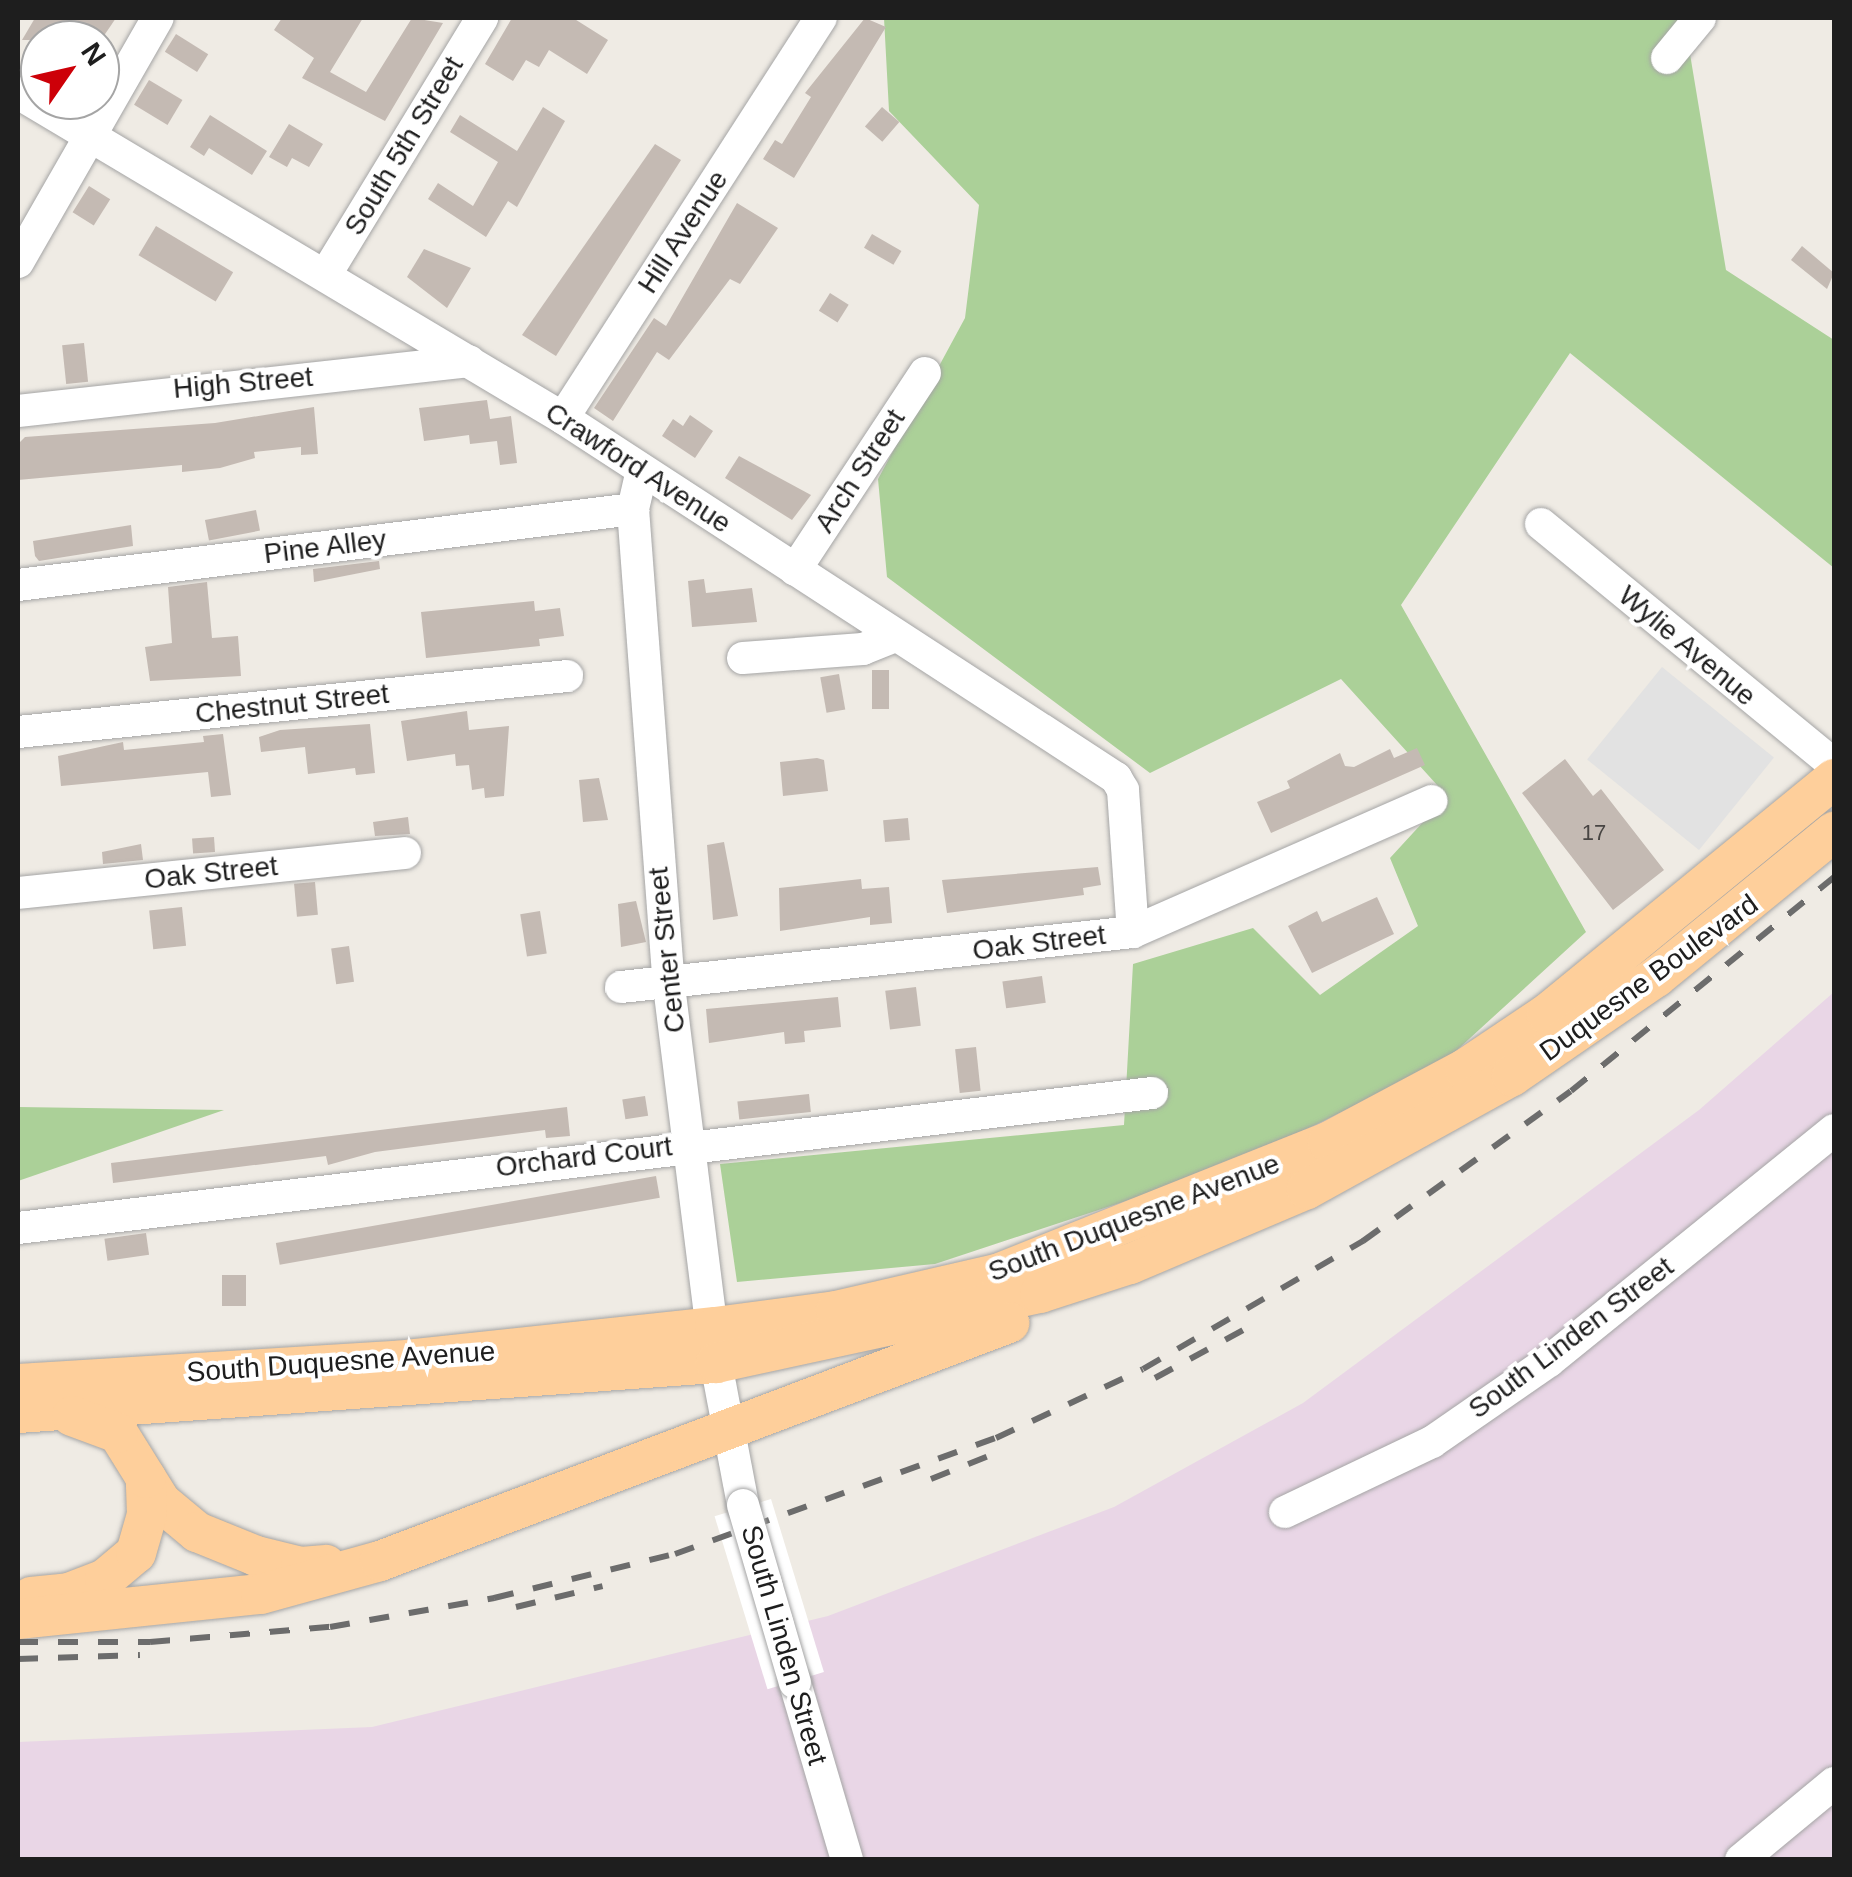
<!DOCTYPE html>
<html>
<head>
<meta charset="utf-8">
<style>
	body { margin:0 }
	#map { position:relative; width:1852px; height:1877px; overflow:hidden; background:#efebe4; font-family:Arial,sans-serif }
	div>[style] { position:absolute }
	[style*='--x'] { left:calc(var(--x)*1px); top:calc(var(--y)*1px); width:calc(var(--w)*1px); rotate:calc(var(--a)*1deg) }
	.industrial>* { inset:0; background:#e9d6e6 }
	.forest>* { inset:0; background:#abd098 }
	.parking>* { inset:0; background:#e2e2e2; transform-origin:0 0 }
	.pier>* { inset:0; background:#fff; transform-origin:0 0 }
	.building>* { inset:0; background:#c4bab3; transform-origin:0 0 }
	.roads { filter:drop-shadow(0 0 2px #a5a5a5) drop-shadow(0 0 2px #a5a5a5) }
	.minor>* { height:32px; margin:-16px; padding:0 16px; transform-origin:16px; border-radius:16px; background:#fff }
	.major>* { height:40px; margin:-20px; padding:0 20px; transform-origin:20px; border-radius:20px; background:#fecf9b }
	.rail>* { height:6px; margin-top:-3px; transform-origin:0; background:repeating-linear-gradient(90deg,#6c6c6c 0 20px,transparent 0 40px) }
	.bridges { filter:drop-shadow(0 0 2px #a5a5a5) drop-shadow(0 0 2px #a5a5a5) }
	.minor-bridge>* { height:32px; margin:-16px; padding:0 16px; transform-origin:16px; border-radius:16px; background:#fff }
	span { translate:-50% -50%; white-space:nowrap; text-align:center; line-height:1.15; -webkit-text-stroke:8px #fff; paint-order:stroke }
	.number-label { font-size:22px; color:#484543 }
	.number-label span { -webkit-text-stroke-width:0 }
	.street-label { font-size:28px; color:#1e1e1e }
	.frame { position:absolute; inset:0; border:20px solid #1e1e1e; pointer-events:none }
	.north { position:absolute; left:20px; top:20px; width:100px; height:100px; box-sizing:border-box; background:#fff; border:2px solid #a5a5a5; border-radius:50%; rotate:56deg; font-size:28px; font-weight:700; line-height:40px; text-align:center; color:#1e1e1e }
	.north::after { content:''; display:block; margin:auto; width:35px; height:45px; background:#cd0008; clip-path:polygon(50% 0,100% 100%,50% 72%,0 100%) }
</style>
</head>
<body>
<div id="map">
	<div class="industrial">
		<div style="clip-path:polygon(1834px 992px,1834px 1859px,18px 1859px,18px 1742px,372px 1727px,828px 1616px,1114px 1507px,1303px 1403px,1699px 1110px)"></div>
	</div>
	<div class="forest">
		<div style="clip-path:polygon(884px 18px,1684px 18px,1726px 270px,1834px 340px,1834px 568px,1570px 353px,1401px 605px,1586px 932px,1445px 1061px,1232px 1166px,935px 1264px,737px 1282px,720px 1164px,1124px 1125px,1133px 964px,1253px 928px,1320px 995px,1418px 926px,1390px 858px,1447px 796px,1341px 679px,1150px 773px,887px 577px,878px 479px,965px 318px,979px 205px,889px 111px)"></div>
		<div style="clip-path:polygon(18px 1107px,224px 1110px,18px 1181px)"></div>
	</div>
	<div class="parking">
		<div style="left:1662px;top:667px;width:144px;height:119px;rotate:39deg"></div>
	</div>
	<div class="pier">
		<div style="left:771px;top:1499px;width:181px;height:59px;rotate:73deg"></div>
	</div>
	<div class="building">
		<div style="clip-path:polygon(35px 18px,116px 18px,101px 40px,22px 40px)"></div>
		<div style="clip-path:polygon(282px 18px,363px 18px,330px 72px,366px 92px,412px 18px,443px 23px,385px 121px,302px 78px,314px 58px,274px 30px)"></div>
		<div style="clip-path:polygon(512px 18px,573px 18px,608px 40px,587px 74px,549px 50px,539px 67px,526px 60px,513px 81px,485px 64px)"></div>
		<div style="clip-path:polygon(865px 18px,886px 27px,794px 178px,763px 159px,775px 140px,782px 144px,811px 97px,805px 93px)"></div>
		<div style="left:176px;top:34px;width:38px;height:21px;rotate:32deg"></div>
		<div style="left:149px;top:80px;width:39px;height:29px;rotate:31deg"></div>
		<div style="clip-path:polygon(543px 107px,565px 121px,517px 207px,508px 201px,486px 237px,428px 199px,438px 183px,473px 206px,498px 162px,450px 132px,460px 115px,517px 151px)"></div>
		<div style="left:882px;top:107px;width:23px;height:26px;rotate:41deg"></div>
		<div style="clip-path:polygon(210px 115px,267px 151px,252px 175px,209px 148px,204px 156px,190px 147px)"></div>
		<div style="clip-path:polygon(289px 124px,323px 144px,309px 167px,292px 158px,287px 167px,269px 157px)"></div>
		<div style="clip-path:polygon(655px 144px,681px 160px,556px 356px,522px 335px)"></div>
		<div style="left:89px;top:186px;width:25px;height:31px;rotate:32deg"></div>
		<div style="clip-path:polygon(737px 203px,778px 228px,740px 284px,730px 279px,669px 360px,657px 352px,613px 421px,594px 408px,654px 318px,666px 326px)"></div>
		<div style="left:156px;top:226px;width:90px;height:34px;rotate:31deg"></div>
		<div style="left:872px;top:234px;width:34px;height:16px;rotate:30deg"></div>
		<div style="clip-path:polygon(1802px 246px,1834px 273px,1827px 289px,1791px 260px)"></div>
		<div style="clip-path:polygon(424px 249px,471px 268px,447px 308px,407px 277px)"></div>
		<div style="left:830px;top:293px;width:22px;height:21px;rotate:32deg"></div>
		<div style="left:84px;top:343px;width:39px;height:22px;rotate:84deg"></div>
		<div style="clip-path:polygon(487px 400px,490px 419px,511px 416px,517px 463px,500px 465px,497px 441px,470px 444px,469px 435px,424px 441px,419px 408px)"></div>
		<div style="clip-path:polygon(314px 407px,318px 454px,301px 455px,301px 447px,254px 452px,255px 458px,220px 468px,182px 472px,182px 465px,18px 480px,18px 444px,25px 437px,215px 423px)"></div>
		<div style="clip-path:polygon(690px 415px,713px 431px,695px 458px,662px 436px,673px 419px,683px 426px)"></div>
		<div style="clip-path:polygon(739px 456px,811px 495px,792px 520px,725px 478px)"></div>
		<div style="left:256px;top:510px;width:21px;height:52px;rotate:79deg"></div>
		<div style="clip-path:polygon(131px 525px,133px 546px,39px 561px,35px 556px,33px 541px)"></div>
		<div style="clip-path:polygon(379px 561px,380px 569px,314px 582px,313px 569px)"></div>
		<div style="clip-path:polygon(704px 579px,706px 593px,752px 588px,757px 622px,692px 627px,688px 581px)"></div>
		<div style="clip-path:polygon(207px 582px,212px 638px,238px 636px,241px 676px,150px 681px,145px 647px,172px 643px,168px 587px)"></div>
		<div style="clip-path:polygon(534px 601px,535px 611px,560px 608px,564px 636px,539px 639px,540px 646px,426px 658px,421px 612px)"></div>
		<div style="left:872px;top:670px;width:17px;height:39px"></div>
		<div style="left:839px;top:674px;width:36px;height:19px;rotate:80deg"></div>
		<div style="clip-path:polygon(467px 711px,469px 730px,509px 726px,504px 796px,485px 798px,484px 788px,472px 790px,469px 765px,456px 766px,455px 754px,407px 761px,401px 721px)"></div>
		<div style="clip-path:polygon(370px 724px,375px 773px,356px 775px,355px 768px,308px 774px,305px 747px,261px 752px,259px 737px,280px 730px)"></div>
		<div style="clip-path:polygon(223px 734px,231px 795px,211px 797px,208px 772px,61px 786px,58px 756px,123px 742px,124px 750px,204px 742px,203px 736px)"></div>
		<div style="clip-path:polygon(1417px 748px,1425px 765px,1271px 833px,1257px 802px,1290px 788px,1287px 781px,1340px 753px,1345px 766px,1354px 767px,1390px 749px,1394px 758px)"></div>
		<div style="clip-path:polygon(817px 758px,824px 760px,828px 791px,783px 796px,780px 762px)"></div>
		<div style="clip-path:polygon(1565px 759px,1593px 796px,1601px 789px,1664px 870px,1613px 910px,1522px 793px)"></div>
		<div style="clip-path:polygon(599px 778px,608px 820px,583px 822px,579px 780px)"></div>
		<div style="clip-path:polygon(408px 817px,410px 834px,375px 836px,373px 822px)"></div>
		<div style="left:908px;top:818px;width:22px;height:25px;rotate:85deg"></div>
		<div style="left:214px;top:837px;width:15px;height:22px;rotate:86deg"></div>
		<div style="clip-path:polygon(724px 842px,738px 916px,713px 920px,707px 845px)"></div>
		<div style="clip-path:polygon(141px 844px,143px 860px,103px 864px,102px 852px)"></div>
		<div style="clip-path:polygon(1098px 867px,1101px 885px,1083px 888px,1084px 895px,947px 913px,942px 880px)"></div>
		<div style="clip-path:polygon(861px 879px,862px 889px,889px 887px,892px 923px,870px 925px,870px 917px,780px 931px,779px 888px)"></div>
		<div style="left:315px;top:882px;width:33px;height:21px;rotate:85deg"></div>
		<div style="clip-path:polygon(1377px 897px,1394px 934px,1312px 973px,1288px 926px,1317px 911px,1322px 922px)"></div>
		<div style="clip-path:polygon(636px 901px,646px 942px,621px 947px,618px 904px)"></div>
		<div style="left:182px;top:907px;width:39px;height:33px;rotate:84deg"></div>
		<div style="left:540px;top:911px;width:43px;height:20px;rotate:81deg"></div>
		<div style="left:349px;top:946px;width:36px;height:18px;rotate:82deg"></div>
		<div style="left:1042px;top:976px;width:27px;height:40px;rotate:82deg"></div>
		<div style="left:916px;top:987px;width:39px;height:31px;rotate:83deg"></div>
		<div style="clip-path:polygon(838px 997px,841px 1027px,804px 1031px,805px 1042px,785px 1044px,784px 1032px,709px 1043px,706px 1009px)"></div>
		<div style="left:976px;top:1047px;width:44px;height:21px;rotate:84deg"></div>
		<div style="left:809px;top:1094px;width:18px;height:72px;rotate:84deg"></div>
		<div style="left:645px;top:1096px;width:20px;height:23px;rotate:81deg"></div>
		<div style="clip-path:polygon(567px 1107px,570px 1136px,546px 1138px,545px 1130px,375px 1152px,328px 1165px,326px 1156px,113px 1183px,111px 1163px)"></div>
		<div style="left:656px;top:1176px;width:22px;height:386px;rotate:80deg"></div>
		<div style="left:146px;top:1233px;width:22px;height:42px;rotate:82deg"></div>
		<div style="left:246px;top:1275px;width:31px;height:24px;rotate:90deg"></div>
	</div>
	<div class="roads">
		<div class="minor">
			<div style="--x:1667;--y:58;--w:52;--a:-50.5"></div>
			<div style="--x:18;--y:93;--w:635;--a:30.81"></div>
			<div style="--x:563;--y:418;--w:660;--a:33.06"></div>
			<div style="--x:1116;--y:778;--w:14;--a:60"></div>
			<div style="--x:1123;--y:790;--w:142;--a:86"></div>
			<div style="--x:18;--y:262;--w:281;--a:-60.2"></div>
			<div style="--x:326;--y:274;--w:300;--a:-58.6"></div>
			<div style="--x:18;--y:411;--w:454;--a:-6.3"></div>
			<div style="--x:563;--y:418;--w:476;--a:-57.2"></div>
			<div style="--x:642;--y:470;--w:40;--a:103"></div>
			<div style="--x:633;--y:509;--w:478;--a:85.7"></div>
			<div style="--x:669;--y:986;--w:380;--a:82.9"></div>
			<div style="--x:716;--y:1363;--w:145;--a:79.2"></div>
			<div style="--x:1541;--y:524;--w:379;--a:39.4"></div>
			<div style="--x:795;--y:570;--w:236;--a:-56.6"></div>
			<div style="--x:18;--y:585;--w:620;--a:-7.04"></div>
			<div style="--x:743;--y:658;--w:120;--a:-4.3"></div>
			<div style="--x:863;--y:649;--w:35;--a:-22"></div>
			<div style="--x:18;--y:732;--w:552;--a:-5.82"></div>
			<div style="--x:18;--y:893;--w:389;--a:-5.9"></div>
			<div style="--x:621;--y:987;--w:515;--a:-6.13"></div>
			<div style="--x:1133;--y:932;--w:326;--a:-23.7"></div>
			<div style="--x:18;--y:1228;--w:1142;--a:-6.79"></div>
			<div style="--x:1285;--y:1512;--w:163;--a:-25.5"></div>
			<div style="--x:1432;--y:1442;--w:142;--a:-34.7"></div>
			<div style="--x:1549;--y:1361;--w:367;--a:-39"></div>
			<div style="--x:795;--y:1683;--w:184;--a:73.6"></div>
			<div style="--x:1741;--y:1860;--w:121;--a:-39.6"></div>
		</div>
		<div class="major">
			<div style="--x:18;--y:1384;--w:380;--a:-3.5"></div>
			<div style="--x:397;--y:1361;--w:320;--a:-6.1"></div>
			<div style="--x:715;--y:1327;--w:122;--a:-7.5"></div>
			<div style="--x:836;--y:1311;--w:168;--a:-13"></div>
			<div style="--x:1000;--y:1273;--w:353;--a:-21.8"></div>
			<div style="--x:1328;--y:1142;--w:155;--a:-28.1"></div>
			<div style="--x:1465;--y:1069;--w:99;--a:-33.9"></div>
			<div style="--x:1547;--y:1014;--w:371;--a:-39.3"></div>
			<div style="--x:18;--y:1413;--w:700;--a:-4.1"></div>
			<div style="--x:716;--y:1363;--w:331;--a:-12.2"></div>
			<div style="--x:1040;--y:1293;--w:95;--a:-17.9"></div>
			<div style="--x:1130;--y:1264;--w:192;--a:-23"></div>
			<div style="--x:1307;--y:1189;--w:234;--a:-28.9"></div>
			<div style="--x:1512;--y:1076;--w:175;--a:-34.5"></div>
			<div style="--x:1656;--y:977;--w:230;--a:-39.2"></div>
			<div style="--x:146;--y:1478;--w:28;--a:58"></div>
			<div style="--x:161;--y:1502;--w:47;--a:39.8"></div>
			<div style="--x:197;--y:1532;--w:64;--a:22.1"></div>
			<div style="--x:256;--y:1556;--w:46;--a:13.7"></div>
			<div style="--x:301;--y:1567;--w:25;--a:-5"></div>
			<div style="--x:31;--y:1597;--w:38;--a:-6"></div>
			<div style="--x:69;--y:1593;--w:39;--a:-21"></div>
			<div style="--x:105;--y:1579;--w:40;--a:-40"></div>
			<div style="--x:136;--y:1553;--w:40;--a:-74"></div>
			<div style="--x:147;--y:1515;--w:37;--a:-92"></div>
			<div style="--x:146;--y:1478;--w:53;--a:-121.9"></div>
			<div style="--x:118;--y:1433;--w:49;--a:-159.7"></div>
			<div style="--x:18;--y:1619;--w:244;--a:-5.9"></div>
			<div style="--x:261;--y:1594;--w:123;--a:-15.5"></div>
			<div style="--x:380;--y:1561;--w:673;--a:-20.73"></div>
		</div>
	</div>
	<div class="rail">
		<div style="--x:1155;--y:1378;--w:119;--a:-28.5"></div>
		<div style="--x:931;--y:1479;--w:70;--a:-21.8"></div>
		<div style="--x:516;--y:1607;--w:89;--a:-13.6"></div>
		<div style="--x:18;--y:1642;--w:132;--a:0"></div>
		<div style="--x:150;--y:1642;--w:181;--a:-4.8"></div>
		<div style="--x:330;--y:1627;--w:167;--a:-10"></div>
		<div style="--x:494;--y:1598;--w:186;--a:-13.7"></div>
		<div style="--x:675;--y:1554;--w:341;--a:-19.9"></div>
		<div style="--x:996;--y:1438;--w:162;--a:-25.1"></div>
		<div style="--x:1143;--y:1369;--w:255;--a:-30.2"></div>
		<div style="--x:1363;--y:1241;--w:256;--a:-35.8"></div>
		<div style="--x:1571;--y:1091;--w:339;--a:-39.1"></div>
		<div style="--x:18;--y:1659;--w:122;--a:-1.9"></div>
	</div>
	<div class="bridges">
		<div class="minor-bridge">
			<div style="--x:743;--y:1505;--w:185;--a:73.7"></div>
		</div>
	</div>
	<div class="number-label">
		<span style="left:1594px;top:833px">17</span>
	</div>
	<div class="street-label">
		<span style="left:404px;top:146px;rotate:-59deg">South 5th Street</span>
		<span style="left:683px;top:232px;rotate:-57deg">Hill Avenue</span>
		<span style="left:243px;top:383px;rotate:-5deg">High Street</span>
		<span style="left:638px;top:468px;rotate:33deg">Crawford Avenue</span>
		<span style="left:860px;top:471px;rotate:-57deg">Arch Street</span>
		<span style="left:325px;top:547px;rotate:-7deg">Pine Alley</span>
		<span style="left:1687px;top:646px;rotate:40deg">Wylie Avenue</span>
		<span style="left:292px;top:704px;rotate:-6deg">Chestnut Street</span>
		<span style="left:211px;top:873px;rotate:-6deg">Oak Street</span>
		<span style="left:1039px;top:943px;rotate:-7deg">Oak Street</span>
		<span style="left:667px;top:950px;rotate:-96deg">Center Street</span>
		<span style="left:1649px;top:978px;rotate:-36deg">Duquesne Boulevard</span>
		<span style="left:584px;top:1157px;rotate:-7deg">Orchard Court</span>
		<span style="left:1134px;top:1218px;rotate:-21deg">South Duquesne Avenue</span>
		<span style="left:1571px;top:1338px;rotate:-37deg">South Linden Street</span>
		<span style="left:341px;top:1362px;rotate:-4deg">South Duquesne Avenue</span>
		<span style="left:784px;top:1645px;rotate:74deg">South Linden Street</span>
	</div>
	<div class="frame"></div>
	<div class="north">N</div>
</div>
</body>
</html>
